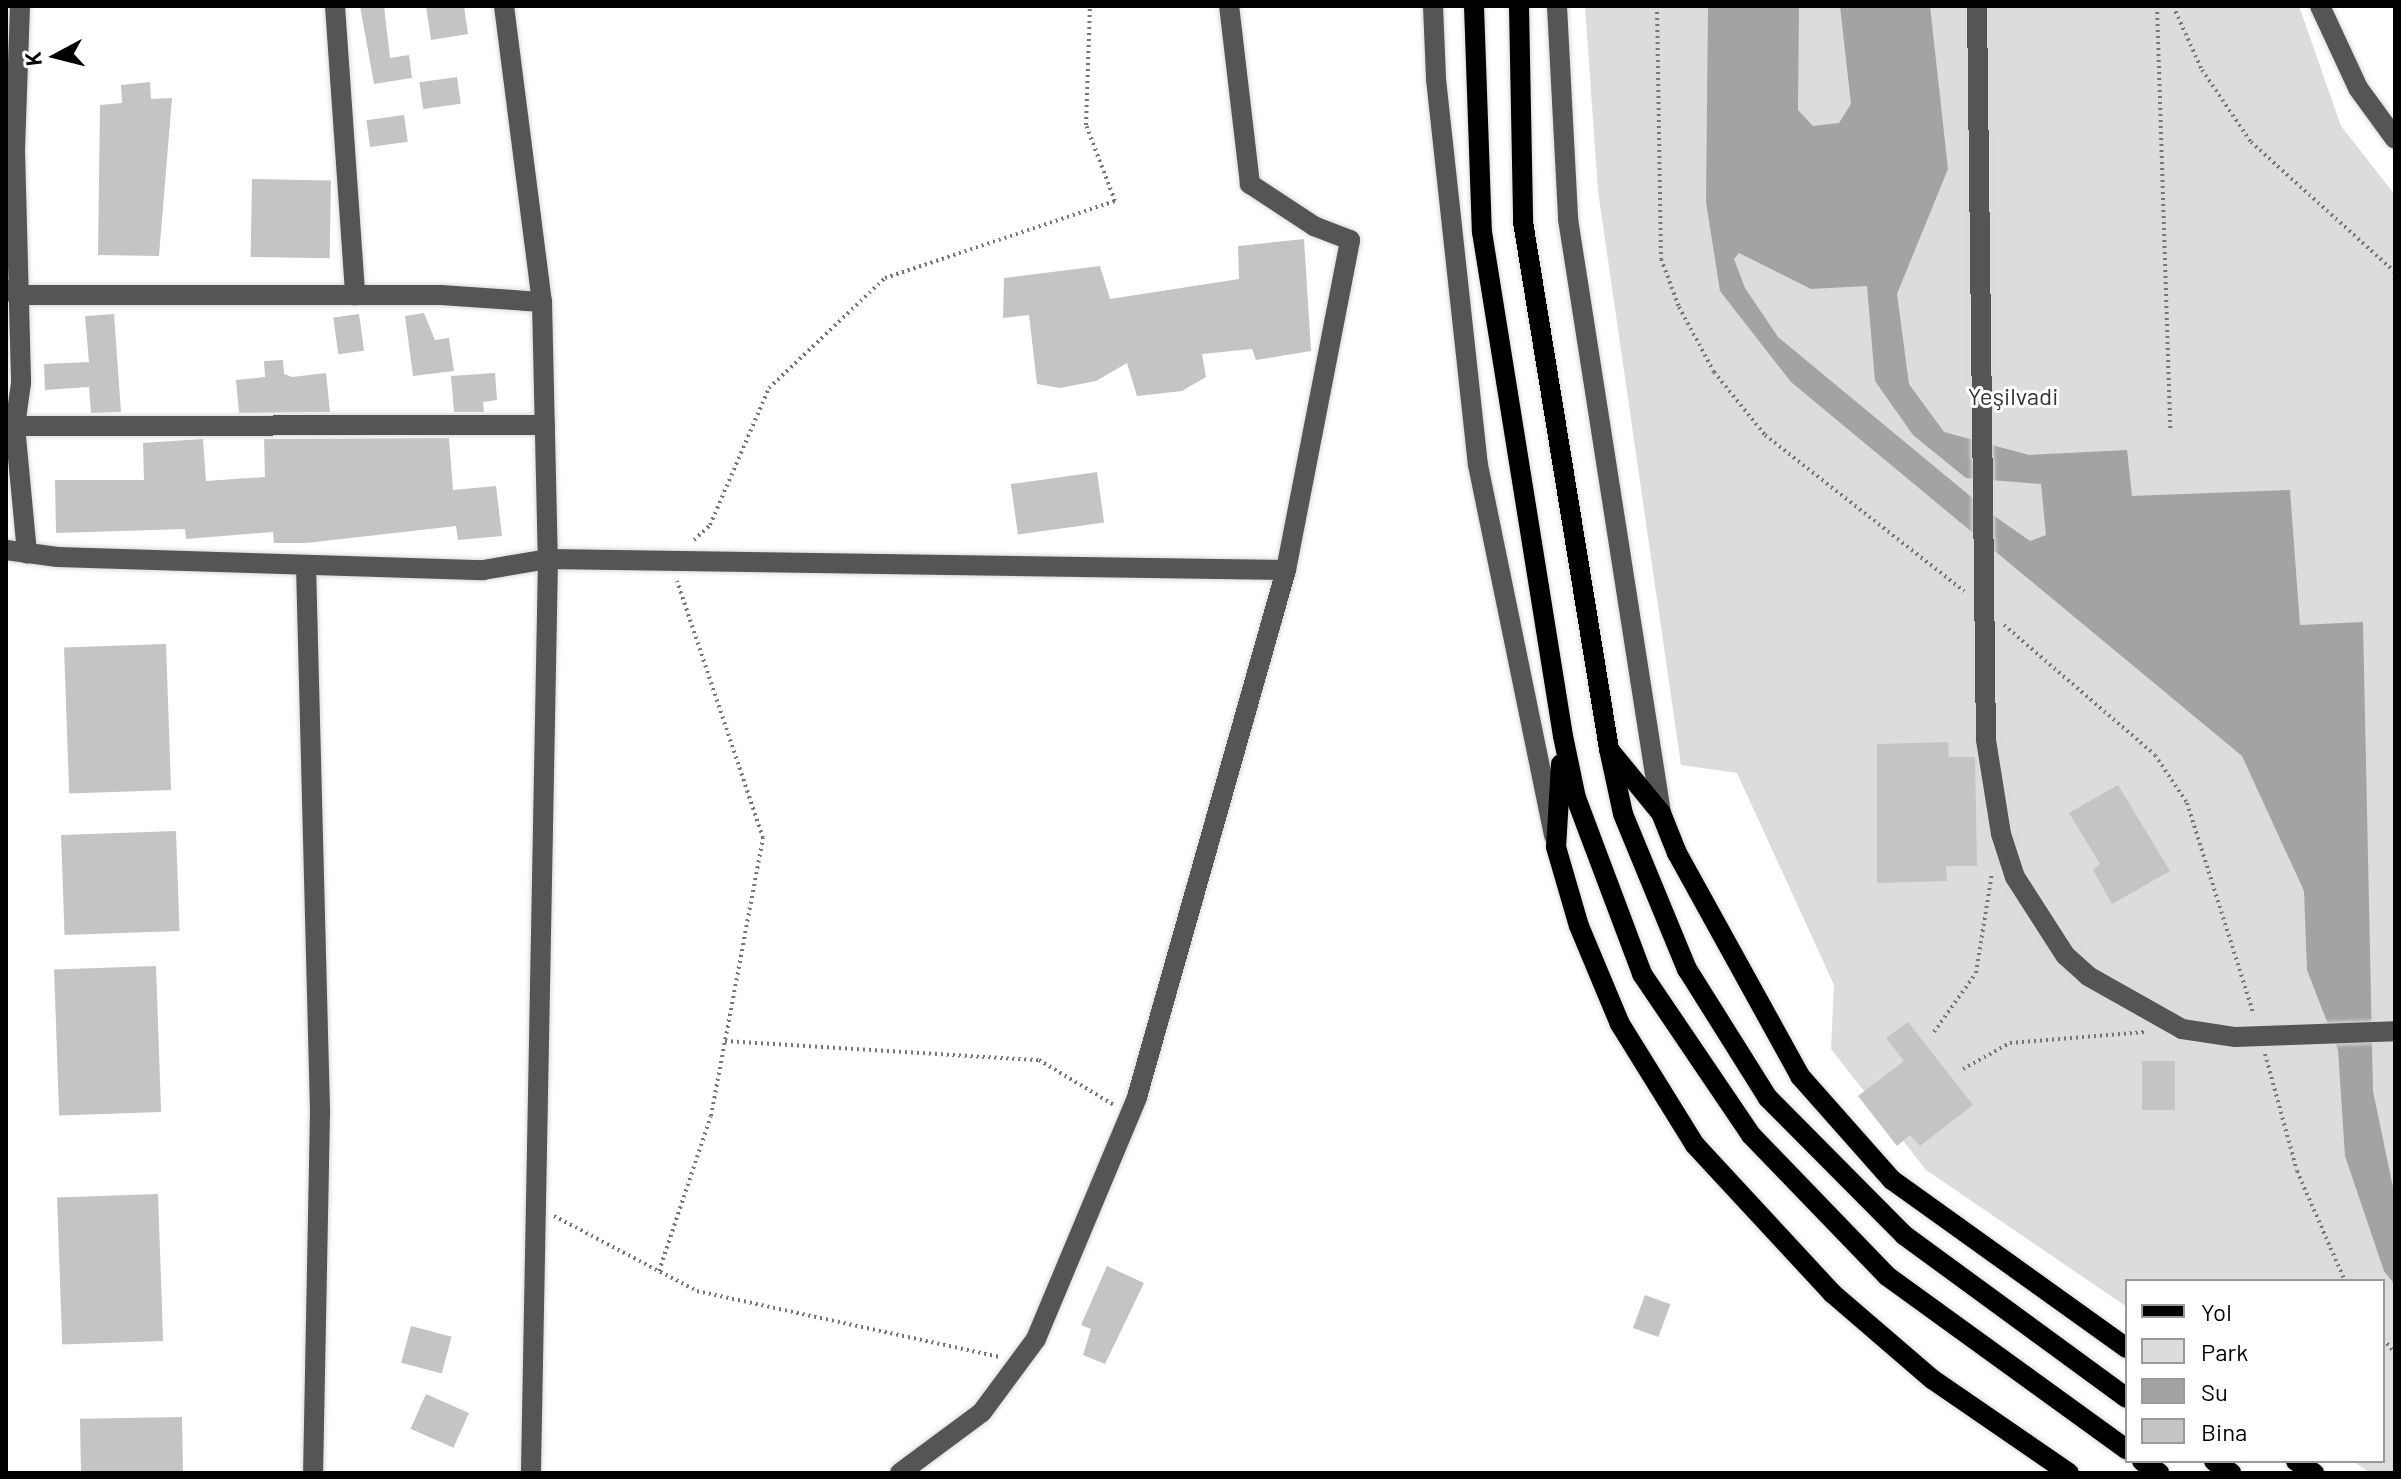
<!DOCTYPE html>
<html>
<head>
<meta charset="utf-8">
<style>
	body { margin:0 }
	#map { position:relative; width:2401px; height:1479px; overflow:hidden; background:#fff; font-family:Barlow,sans-serif }
	div>[style] { position:absolute }
	[style*='--x'] { left:calc(var(--x)*1px); top:calc(var(--y)*1px); width:calc(var(--w)*1px); rotate:calc(var(--a)*1deg) }
	.green>* { inset:0; background:#dcdcdc }
	.water>* { inset:0; background:#a3a3a3 }
	.building>* { inset:0; background:#c4c4c4; transform-origin:0 0 }
	.path>* { height:4px; margin-top:-2px; transform-origin:0; background:repeating-linear-gradient(90deg,#777 0 2px,transparent 0 6px) }
	.roads { filter:drop-shadow(0 0 2px #dbdbdb) drop-shadow(0 0 2px #dbdbdb) }
	.minor>* { height:20px; margin:-10px; padding:0 10px; transform-origin:10px; border-radius:10px; background:#555 }
	.major>* { height:20px; margin:-10px; padding:0 10px; transform-origin:10px; border-radius:10px; background:#000 }
	span { translate:-50% -50%; white-space:nowrap; text-align:center; line-height:1.15; -webkit-text-stroke:6px #fff; paint-order:stroke }
	.park-label { font-size:24px; color:#333 }
	.frame { position:absolute; inset:0; border:8px solid #000; pointer-events:none }
	.legend { position:absolute; left:2125px; top:1279px; width:260px; height:184px; box-sizing:border-box; background:#fff; border:2px solid #999; margin:0; padding:10px 14px; list-style:none; font-size:24px; color:#000 }
	.legend li { display:flex; align-items:center; gap:16px; height:40px }
	.legend b { width:40px; border:2px solid #999 }
	.north { position:absolute; left:16px; top:16px; width:80px; height:80px; -webkit-text-stroke:6px #fff; paint-order:stroke; rotate:263deg; font-size:22px; font-weight:700; line-height:32px; text-align:center; color:#000 }
	.north::after { content:''; display:block; margin:auto; width:28px; height:36px; background:#000; clip-path:polygon(50% 0,100% 100%,50% 72%,0 100%) }
</style>
</head>
<body>
<div id="map">
	<div class="green">
		<div style="clip-path:polygon(1585px 6px,2299px 6px,2341px 126px,2395px 195px,2395px 1473px,2370px 1473px,2353px 1461px,2383px 1461px,2383px 1281px,2127px 1281px,2127px 1307px,1926px 1170px,1831px 1049px,1834px 985px,1737px 773px,1681px 765px,1598px 191px)"></div>
	</div>
	<div class="water">
		<div style="clip-path:polygon(evenodd,1708px 6px,1799px 6px,1798px 110px,1813px 126px,1839px 123px,1851px 104px,1840px 6px,1930px 6px,1948px 169px,1897px 294px,1909px 384px,1944px 432px,2029px 455px,2127px 450px,2132px 496px,2290px 490px,2300px 625px,2363px 622px,2373px 1091px,2395px 1197px,2395px 1285px,2384px 1271px,2345px 1156px,2338px 1050px,2307px 970px,2304px 891px,2242px 756px,1791px 382px,1720px 291px,1706px 202px,1708px 6px,1739px 253px,1811px 289px,1867px 286px,1875px 381px,1913px 435px,1966px 478px,2041px 484px,2046px 535px,2030px 541px,1993px 515px,1778px 337px,1745px 288px,1734px 259px,1739px 253px)"></div>
	</div>
	<div class="building">
		<div style="clip-path:polygon(360px 6px,384px 6px,390px 58px,409px 55px,412px 78px,374px 84px)"></div>
		<div style="clip-path:polygon(426px 6px,464px 6px,468px 34px,431px 40px)"></div>
		<div style="left:457px;top:77px;width:27px;height:38px;rotate:82deg"></div>
		<div style="clip-path:polygon(150px 82px,151px 99px,172px 98px,159px 256px,98px 255px,100px 105px,122px 103px,121px 85px)"></div>
		<div style="left:404px;top:115px;width:27px;height:38px;rotate:82deg"></div>
		<div style="left:252px;top:179px;width:79px;height:78px;rotate:1deg"></div>
		<div style="clip-path:polygon(1304px 239px,1311px 351px,1256px 360px,1252px 349px,1202px 354px,1206px 377px,1182px 391px,1137px 396px,1127px 363px,1096px 381px,1060px 388px,1037px 384px,1029px 315px,1003px 318px,1004px 278px,1100px 266px,1110px 299px,1239px 279px,1238px 246px)"></div>
		<div style="clip-path:polygon(424px 313px,435px 340px,449px 338px,454px 371px,413px 376px,405px 316px)"></div>
		<div style="clip-path:polygon(114px 314px,121px 412px,91px 413px,89px 387px,45px 390px,44px 364px,89px 362px,85px 316px)"></div>
		<div style="left:359px;top:314px;width:37px;height:26px;rotate:82deg"></div>
		<div style="clip-path:polygon(283px 360px,284px 374px,292px 377px,326px 373px,330px 412px,239px 413px,236px 380px,265px 377px,264px 361px)"></div>
		<div style="clip-path:polygon(495px 373px,497px 400px,483px 402px,484px 412px,454px 412px,451px 376px)"></div>
		<div style="clip-path:polygon(449px 438px,453px 490px,496px 486px,502px 536px,458px 540px,456px 526px,306px 543px,274px 543px,273px 532px,186px 539px,185px 529px,56px 533px,55px 480px,144px 480px,143px 443px,203px 439px,206px 481px,265px 477px,264px 439px)"></div>
		<div style="left:1097px;top:472px;width:51px;height:87px;rotate:82deg"></div>
		<div style="left:166px;top:644px;width:146px;height:102px;rotate:88deg"></div>
		<div style="clip-path:polygon(1948px 742px,1949px 757px,1975px 757px,1977px 866px,1946px 866px,1947px 881px,1877px 883px,1877px 744px)"></div>
		<div style="clip-path:polygon(2118px 785px,2170px 871px,2112px 904px,2093px 870px,2100px 864px,2069px 813px)"></div>
		<div style="left:176px;top:831px;width:100px;height:115px;rotate:88deg"></div>
		<div style="left:156px;top:966px;width:146px;height:102px;rotate:88deg"></div>
		<div style="clip-path:polygon(1908px 1022px,1973px 1105px,1920px 1146px,1910px 1135px,1897px 1146px,1858px 1096px,1904px 1061px,1886px 1038px)"></div>
		<div style="left:2142px;top:1061px;width:33px;height:49px"></div>
		<div style="left:158px;top:1194px;width:147px;height:101px;rotate:88deg"></div>
		<div style="clip-path:polygon(1107px 1266px,1144px 1283px,1105px 1364px,1083px 1355px,1091px 1329px,1081px 1325px)"></div>
		<div style="left:1645px;top:1295px;width:27px;height:35px;rotate:20deg"></div>
		<div style="left:411px;top:1326px;width:42px;height:38px;rotate:15deg"></div>
		<div style="left:426px;top:1394px;width:47px;height:38px;rotate:24deg"></div>
		<div style="left:182px;top:1417px;width:56px;height:102px;rotate:89deg"></div>
	</div>
	<div class="path">
		<div style="--x:1657;--y:6;--w:253;--a:89.1"></div>
		<div style="--x:1661;--y:259;--w:51;--a:69.4"></div>
		<div style="--x:1679;--y:307;--w:74;--a:61.7"></div>
		<div style="--x:1714;--y:372;--w:81;--a:51"></div>
		<div style="--x:1765;--y:435;--w:253;--a:38.1"></div>
		<div style="--x:2157;--y:6;--w:423;--a:88.2"></div>
		<div style="--x:2173;--y:6;--w:70;--a:65.6"></div>
		<div style="--x:2202;--y:70;--w:87;--a:55.8"></div>
		<div style="--x:2251;--y:142;--w:194;--a:42.1"></div>
		<div style="--x:694;--y:540;--w:22;--a:-43"></div>
		<div style="--x:710;--y:525;--w:149;--a:-66.7"></div>
		<div style="--x:769;--y:388;--w:160;--a:-43.5"></div>
		<div style="--x:885;--y:278;--w:243;--a:-18.5"></div>
		<div style="--x:1115;--y:201;--w:81;--a:-110.9"></div>
		<div style="--x:1086;--y:125;--w:119;--a:-88.1"></div>
		<div style="--x:2004;--y:625;--w:199;--a:40.7"></div>
		<div style="--x:2155;--y:755;--w:58;--a:56.3"></div>
		<div style="--x:2187;--y:803;--w:222;--a:72.5"></div>
		<div style="--x:1934;--y:1032;--w:72;--a:-54.6"></div>
		<div style="--x:1976;--y:973;--w:101;--a:-80.9"></div>
		<div style="--x:725;--y:1041;--w:315;--a:3.5"></div>
		<div style="--x:1039;--y:1060;--w:87;--a:31"></div>
		<div style="--x:2265;--y:1054;--w:121;--a:74.7"></div>
		<div style="--x:2297;--y:1171;--w:120;--a:66.4"></div>
		<div style="--x:1963;--y:1069;--w:54;--a:-29"></div>
		<div style="--x:2010;--y:1043;--w:135;--a:-4.7"></div>
		<div style="--x:554;--y:1216;--w:161;--a:27.7"></div>
		<div style="--x:697;--y:1291;--w:310;--a:12.3"></div>
		<div style="--x:659;--y:1271;--w:163;--a:-71.5"></div>
		<div style="--x:711;--y:1116;--w:283;--a:-79.4"></div>
		<div style="--x:763;--y:838;--w:271;--a:-108.5"></div>
		<div style="--x:2383;--y:1339;--w:18;--a:49"></div>
	</div>
	<div class="roads">
		<div class="minor">
			<div style="--x:20;--y:6;--w:144;--a:92"></div>
			<div style="--x:15;--y:150;--w:233;--a:88.5"></div>
			<div style="--x:21;--y:383;--w:43;--a:97.9"></div>
			<div style="--x:15;--y:426;--w:128;--a:84.6"></div>
			<div style="--x:335;--y:6;--w:290;--a:86"></div>
			<div style="--x:504;--y:6;--w:298;--a:82.7"></div>
			<div style="--x:542;--y:302;--w:257;--a:88.7"></div>
			<div style="--x:548;--y:559;--w:914;--a:91.07"></div>
			<div style="--x:1433;--y:6;--w:73;--a:87.6"></div>
			<div style="--x:1436;--y:79;--w:388;--a:83.8"></div>
			<div style="--x:1478;--y:465;--w:379;--a:78.4"></div>
			<div style="--x:1557;--y:6;--w:213;--a:87"></div>
			<div style="--x:1568;--y:219;--w:601;--a:81.1"></div>
			<div style="--x:1977;--y:6;--w:734;--a:89.3"></div>
			<div style="--x:1986;--y:740;--w:95;--a:80.9"></div>
			<div style="--x:2001;--y:834;--w:45;--a:72"></div>
			<div style="--x:2015;--y:877;--w:93;--a:57.3"></div>
			<div style="--x:2065;--y:955;--w:31;--a:42"></div>
			<div style="--x:2088;--y:976;--w:108;--a:29.4"></div>
			<div style="--x:2182;--y:1029;--w:54;--a:8.6"></div>
			<div style="--x:2235;--y:1037;--w:160;--a:-2.1"></div>
			<div style="--x:2320;--y:6;--w:90;--a:65.1"></div>
			<div style="--x:2358;--y:88;--w:63;--a:54"></div>
			<div style="--x:6;--y:290;--w:14;--a:21"></div>
			<div style="--x:19;--y:295;--w:422;--a:0"></div>
			<div style="--x:441;--y:295;--w:101;--a:4"></div>
			<div style="--x:15;--y:426;--w:530;--a:-0.11"></div>
			<div style="--x:6;--y:550;--w:52;--a:7.7"></div>
			<div style="--x:58;--y:557;--w:425;--a:1.8"></div>
			<div style="--x:483;--y:570;--w:66;--a:-9.6"></div>
			<div style="--x:548;--y:559;--w:738;--a:0.85"></div>
			<div style="--x:306;--y:565;--w:547;--a:88.53"></div>
			<div style="--x:320;--y:1112;--w:361;--a:91.1"></div>
			<div style="--x:900;--y:1473;--w:102;--a:-36.6"></div>
			<div style="--x:982;--y:1412;--w:91;--a:-53.5"></div>
			<div style="--x:1036;--y:1339;--w:262;--a:-67.3"></div>
			<div style="--x:1137;--y:1097;--w:548;--a:-74.21"></div>
			<div style="--x:1286;--y:570;--w:336;--a:-79"></div>
			<div style="--x:1350;--y:240;--w:39;--a:-159"></div>
			<div style="--x:1314;--y:226;--w:77;--a:-146.7"></div>
			<div style="--x:1250;--y:184;--w:179;--a:-96.7"></div>
		</div>
		<div class="major">
			<div style="--x:1474;--y:6;--w:226;--a:88"></div>
			<div style="--x:1482;--y:232;--w:510;--a:80.87"></div>
			<div style="--x:1563;--y:736;--w:63;--a:78.2"></div>
			<div style="--x:1576;--y:798;--w:188;--a:69.4"></div>
			<div style="--x:1642;--y:974;--w:194;--a:55.9"></div>
			<div style="--x:1751;--y:1135;--w:196;--a:46"></div>
			<div style="--x:1887;--y:1276;--w:296;--a:35.9"></div>
			<div style="--x:1519;--y:6;--w:216;--a:88.9"></div>
			<div style="--x:1523;--y:222;--w:534;--a:80.73"></div>
			<div style="--x:1609;--y:749;--w:66;--a:77.8"></div>
			<div style="--x:1623;--y:814;--w:168;--a:67.6"></div>
			<div style="--x:1687;--y:969;--w:152;--a:57.9"></div>
			<div style="--x:1768;--y:1098;--w:193;--a:45.2"></div>
			<div style="--x:1904;--y:1235;--w:276;--a:36.2"></div>
			<div style="--x:1611;--y:752;--w:79;--a:50.7"></div>
			<div style="--x:1661;--y:813;--w:43;--a:68.2"></div>
			<div style="--x:1677;--y:853;--w:255;--a:61.1"></div>
			<div style="--x:1800;--y:1076;--w:139;--a:48.5"></div>
			<div style="--x:1892;--y:1180;--w:289;--a:35.6"></div>
			<div style="--x:1561;--y:764;--w:83;--a:93.4"></div>
			<div style="--x:1556;--y:847;--w:82;--a:73.8"></div>
			<div style="--x:1579;--y:926;--w:106;--a:67.3"></div>
			<div style="--x:1620;--y:1024;--w:142;--a:58.2"></div>
			<div style="--x:1695;--y:1145;--w:202;--a:47.2"></div>
			<div style="--x:1832;--y:1293;--w:132;--a:40.7"></div>
			<div style="--x:1932;--y:1379;--w:166;--a:34.5"></div>
			<div style="--x:2142;--y:1461;--w:21;--a:35"></div>
			<div style="--x:2214;--y:1461;--w:21;--a:35"></div>
			<div style="--x:2296;--y:1461;--w:22;--a:34"></div>
		</div>
	</div>
	<div class="park-label">
		<span style="left:2013px;top:396px">Yeşilvadi</span>
	</div>
	<div class="frame"></div>
	<ul class="legend">
	<li><b style="height:10px;background:#000"></b>Yol</li>
	<li><b style="height:22px;background:#dcdcdc"></b>Park</li>
	<li><b style="height:22px;background:#a3a3a3"></b>Su</li>
	<li><b style="height:22px;background:#c4c4c4"></b>Bina</li>
	</ul>
	<div class="north">K</div>
</div>
</body>
</html>
